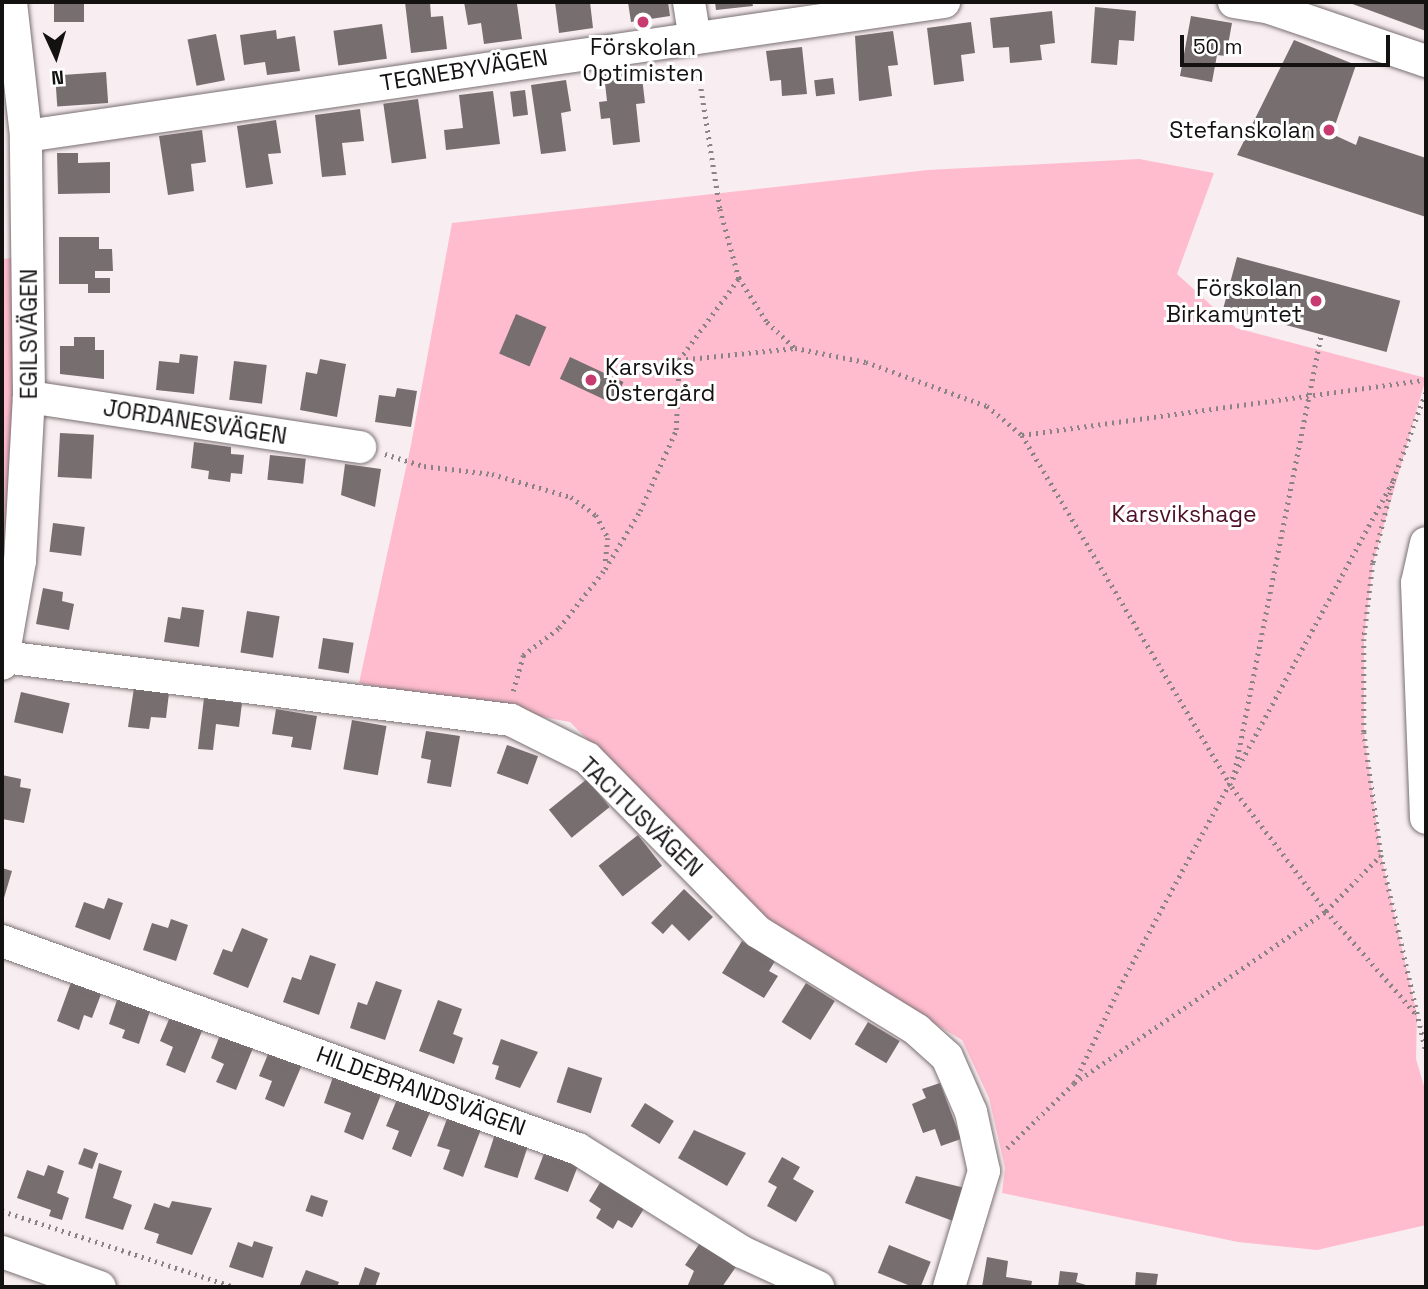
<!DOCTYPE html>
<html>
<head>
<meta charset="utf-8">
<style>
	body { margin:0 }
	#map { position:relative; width:1428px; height:1289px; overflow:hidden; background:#f8edf0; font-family:"Space Grotesk",sans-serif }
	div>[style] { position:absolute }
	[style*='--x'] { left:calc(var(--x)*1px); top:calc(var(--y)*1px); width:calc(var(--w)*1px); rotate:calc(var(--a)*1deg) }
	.green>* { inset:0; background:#ffbcce }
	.building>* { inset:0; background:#776e70; transform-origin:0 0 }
	.path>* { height:4.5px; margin-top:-2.25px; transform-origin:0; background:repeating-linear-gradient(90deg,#8a8385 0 2px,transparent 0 7px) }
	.roads { filter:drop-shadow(0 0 2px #797072) drop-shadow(0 0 2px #797072) }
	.minor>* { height:32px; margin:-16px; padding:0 16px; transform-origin:16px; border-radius:16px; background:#fff }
	.dots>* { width:19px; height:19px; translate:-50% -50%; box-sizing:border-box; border:4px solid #fff; border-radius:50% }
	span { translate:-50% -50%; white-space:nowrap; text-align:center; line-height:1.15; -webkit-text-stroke:6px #fff; paint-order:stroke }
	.poi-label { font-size:23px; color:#141111 }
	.right { translate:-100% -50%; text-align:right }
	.left { translate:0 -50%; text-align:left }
	.street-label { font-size:23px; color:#141111 }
	.park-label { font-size:23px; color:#4e1028 }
	.frame { position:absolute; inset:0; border:4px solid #141111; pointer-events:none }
	.north { position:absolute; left:21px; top:21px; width:70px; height:70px; -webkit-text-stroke:5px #fff; paint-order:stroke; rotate:176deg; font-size:19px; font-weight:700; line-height:28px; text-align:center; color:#141111 }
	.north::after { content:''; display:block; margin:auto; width:24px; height:32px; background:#141111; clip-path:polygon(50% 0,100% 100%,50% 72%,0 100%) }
	.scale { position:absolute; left:1180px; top:35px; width:210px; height:32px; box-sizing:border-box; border:4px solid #141111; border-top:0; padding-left:9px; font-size:21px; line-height:24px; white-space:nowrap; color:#141111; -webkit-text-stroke:5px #fff; paint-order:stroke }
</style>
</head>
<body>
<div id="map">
	<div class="green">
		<div style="clip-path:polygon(1139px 159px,1214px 173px,1177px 274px,1236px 328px,1426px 378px,1373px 563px,1364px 639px,1364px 732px,1381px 855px,1417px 1015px,1416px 1059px,1426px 1093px,1426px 1225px,1317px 1250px,1238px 1242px,1002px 1193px,1005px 1168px,989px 1098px,962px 1040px,769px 924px,570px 722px,359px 683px,411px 445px,452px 223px,928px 170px)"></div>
		<div style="clip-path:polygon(14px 258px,14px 449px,2px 560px,2px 259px)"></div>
	</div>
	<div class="building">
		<div style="left:54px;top:2px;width:30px;height:20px"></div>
		<div style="clip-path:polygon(405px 2px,430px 2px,431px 17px,443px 16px,447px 49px,411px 53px)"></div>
		<div style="clip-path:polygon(464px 2px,517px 4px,522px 39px,484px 44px,481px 23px,468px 25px)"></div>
		<div style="clip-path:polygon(555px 2px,590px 2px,593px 28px,559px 33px)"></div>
		<div style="clip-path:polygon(628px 2px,668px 2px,670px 16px,631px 22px)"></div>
		<div style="clip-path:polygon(715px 2px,752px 2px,753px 6px,716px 10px)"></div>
		<div style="clip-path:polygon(1347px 2px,1426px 2px,1426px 31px)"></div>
		<div style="clip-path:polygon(1095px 7px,1136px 11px,1134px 41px,1119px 40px,1117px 65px,1091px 63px)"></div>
		<div style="clip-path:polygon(1052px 11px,1055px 43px,1040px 45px,1042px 60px,1010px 63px,1009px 47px,993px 48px,990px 18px)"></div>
		<div style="clip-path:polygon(1191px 16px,1232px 23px,1226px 56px,1217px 55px,1212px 82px,1180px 76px)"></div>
		<div style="clip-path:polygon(971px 22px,975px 53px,961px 55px,964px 81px,934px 85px,927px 28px)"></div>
		<div style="left:382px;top:24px;width:35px;height:49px;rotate:82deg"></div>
		<div style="clip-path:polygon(276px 30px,277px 39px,295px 36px,300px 71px,267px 75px,265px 62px,244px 65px,240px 35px)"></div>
		<div style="clip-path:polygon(893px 31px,898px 65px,888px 66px,892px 96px,859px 101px,855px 36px)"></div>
		<div style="left:216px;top:34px;width:47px;height:29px;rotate:79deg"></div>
		<div style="clip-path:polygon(1294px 40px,1356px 65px,1332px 134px,1356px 145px,1359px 136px,1426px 158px,1426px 217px,1237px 155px)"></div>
		<div style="clip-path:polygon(802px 47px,807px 94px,782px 96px,781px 80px,770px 81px,766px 51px)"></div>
		<div style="clip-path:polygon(641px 69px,645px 103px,636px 104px,640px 142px,613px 145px,610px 118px,601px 119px,599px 102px,607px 101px,604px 74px)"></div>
		<div style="left:106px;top:72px;width:31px;height:51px;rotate:86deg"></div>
		<div style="left:833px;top:78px;width:16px;height:19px;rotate:83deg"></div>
		<div style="clip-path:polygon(566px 80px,571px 111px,561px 113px,566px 151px,541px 154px,531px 85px)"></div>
		<div style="left:525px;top:90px;width:25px;height:15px;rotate:83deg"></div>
		<div style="clip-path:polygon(493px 91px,500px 144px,446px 150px,444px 130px,463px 128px,459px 95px)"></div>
		<div style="left:418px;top:99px;width:60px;height:35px;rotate:82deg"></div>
		<div style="clip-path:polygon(360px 109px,364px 141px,342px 143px,346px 175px,322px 177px,315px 115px)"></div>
		<div style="clip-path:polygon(276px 120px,281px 153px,268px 154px,273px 184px,246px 188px,237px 126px)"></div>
		<div style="clip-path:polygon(202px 130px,206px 162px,191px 164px,194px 191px,168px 195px,159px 136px)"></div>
		<div style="clip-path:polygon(57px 153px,78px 153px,78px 163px,110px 162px,110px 193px,58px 194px)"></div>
		<div style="clip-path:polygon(59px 237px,99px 237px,99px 249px,112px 249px,113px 271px,95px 271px,95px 278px,110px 278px,110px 293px,88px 293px,88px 284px,59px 284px)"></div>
		<div style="left:1237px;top:257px;width:169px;height:53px;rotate:15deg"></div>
		<div style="left:516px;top:314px;width:33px;height:43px;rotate:23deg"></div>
		<div style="clip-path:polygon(74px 337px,95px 337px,95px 350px,104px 350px,104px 379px,60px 374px,60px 346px,74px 346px)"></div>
		<div style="clip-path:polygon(180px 354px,198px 356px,194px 394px,156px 390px,159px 361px,179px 363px)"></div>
		<div style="left:570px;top:357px;width:59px;height:24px;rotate:25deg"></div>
		<div style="clip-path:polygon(320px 359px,346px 364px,337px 417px,300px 410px,306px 372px,317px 374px)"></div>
		<div style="left:234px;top:361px;width:33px;height:39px;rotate:7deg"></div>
		<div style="clip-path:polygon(397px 388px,417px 391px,411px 427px,375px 422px,379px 395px,395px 397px)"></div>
		<div style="left:60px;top:433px;width:34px;height:44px;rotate:3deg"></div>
		<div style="clip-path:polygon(194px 442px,231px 447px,231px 454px,244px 455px,242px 474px,231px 473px,230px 482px,208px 479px,209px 471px,191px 468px)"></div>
		<div style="left:270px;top:455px;width:36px;height:25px;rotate:6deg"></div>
		<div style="clip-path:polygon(345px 464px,381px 469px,375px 507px,341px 495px)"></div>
		<div style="left:53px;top:523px;width:32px;height:29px;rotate:7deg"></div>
		<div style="clip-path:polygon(43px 588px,63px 592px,62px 601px,74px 604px,69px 630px,36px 624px)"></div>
		<div style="clip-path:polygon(182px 607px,204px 610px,199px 647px,164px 642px,168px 617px,180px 619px)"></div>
		<div style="left:247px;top:611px;width:33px;height:42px;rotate:9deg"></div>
		<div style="left:323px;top:638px;width:31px;height:31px;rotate:9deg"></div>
		<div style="clip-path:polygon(134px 688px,169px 693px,166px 718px,151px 717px,149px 729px,128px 727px)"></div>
		<div style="left:21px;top:692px;width:50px;height:31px;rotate:13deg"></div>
		<div style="clip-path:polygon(204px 698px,242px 703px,239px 727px,216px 724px,213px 750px,198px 749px)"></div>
		<div style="clip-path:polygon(276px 709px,317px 716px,311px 750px,291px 747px,293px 737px,272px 734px)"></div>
		<div style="left:352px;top:720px;width:35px;height:50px;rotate:10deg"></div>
		<div style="clip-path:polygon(426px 731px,460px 736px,451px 787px,427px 783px,431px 760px,421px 758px)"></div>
		<div style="left:507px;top:745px;width:33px;height:30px;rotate:20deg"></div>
		<div style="clip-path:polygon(2px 775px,21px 779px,20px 787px,31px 789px,24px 823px,2px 819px)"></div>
		<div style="left:587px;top:779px;width:36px;height:49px;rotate:51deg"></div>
		<div style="left:638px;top:835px;width:39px;height:50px;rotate:52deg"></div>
		<div style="clip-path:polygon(2px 868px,12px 871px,4px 898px,2px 898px)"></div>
		<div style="clip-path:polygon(684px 889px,713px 917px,689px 941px,672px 924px,663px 934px,651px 923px)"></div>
		<div style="clip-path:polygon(108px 898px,123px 903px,110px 940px,75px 927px,84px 902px,104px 909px)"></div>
		<div style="clip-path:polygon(171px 919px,188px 925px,176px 961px,143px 950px,152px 923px,168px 928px)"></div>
		<div style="clip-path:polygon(242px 928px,268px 939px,248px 988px,213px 974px,223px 949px,232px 952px)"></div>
		<div style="clip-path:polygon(742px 941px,775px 961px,769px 971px,778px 976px,764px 998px,722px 973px)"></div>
		<div style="clip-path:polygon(310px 955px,336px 964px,319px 1015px,283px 1002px,292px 977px,301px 980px)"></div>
		<div style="clip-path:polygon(73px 977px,103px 989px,92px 1018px,84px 1015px,79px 1030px,57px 1021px)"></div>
		<div style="clip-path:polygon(376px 981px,402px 990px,385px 1040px,350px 1028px,358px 1002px,367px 1005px)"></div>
		<div style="left:806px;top:983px;width:34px;height:46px;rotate:32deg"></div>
		<div style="clip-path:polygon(119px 994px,152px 1005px,139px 1044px,122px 1038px,125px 1030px,109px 1024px)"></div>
		<div style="clip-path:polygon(438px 1000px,462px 1009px,453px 1034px,463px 1038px,454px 1064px,419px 1051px)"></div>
		<div style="clip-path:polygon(172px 1012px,204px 1026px,185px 1073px,166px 1065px,173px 1047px,160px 1041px)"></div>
		<div style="left:868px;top:1022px;width:37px;height:26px;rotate:31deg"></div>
		<div style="clip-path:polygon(222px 1030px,255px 1043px,236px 1090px,216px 1082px,224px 1064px,211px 1058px)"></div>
		<div style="clip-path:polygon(501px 1039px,538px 1052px,520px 1088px,495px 1079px,499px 1066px,492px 1064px)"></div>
		<div style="clip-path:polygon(271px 1047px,304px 1060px,284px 1107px,265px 1099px,272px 1081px,259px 1076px)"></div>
		<div style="left:568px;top:1067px;width:36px;height:37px;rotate:18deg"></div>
		<div style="clip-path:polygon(334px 1074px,382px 1092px,363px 1140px,344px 1132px,351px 1113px,324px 1103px)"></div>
		<div style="clip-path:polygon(940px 1083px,961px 1139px,941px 1146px,935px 1129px,923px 1133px,912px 1104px,926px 1098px,922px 1089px)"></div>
		<div style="clip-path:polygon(398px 1097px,431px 1110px,411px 1157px,392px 1149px,399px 1131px,386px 1126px)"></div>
		<div style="left:645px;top:1103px;width:34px;height:27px;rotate:32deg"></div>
		<div style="clip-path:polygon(448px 1116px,481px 1129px,463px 1177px,443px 1169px,450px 1150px,437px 1146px)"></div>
		<div style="clip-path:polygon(694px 1130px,746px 1153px,727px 1186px,678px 1158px)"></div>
		<div style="left:495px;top:1134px;width:35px;height:35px;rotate:18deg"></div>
		<div style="left:84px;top:1148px;width:15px;height:17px;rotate:20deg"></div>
		<div style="left:545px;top:1151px;width:36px;height:30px;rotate:21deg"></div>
		<div style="clip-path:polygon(782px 1157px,800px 1167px,793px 1179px,814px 1191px,796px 1222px,767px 1206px,777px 1187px,768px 1182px)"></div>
		<div style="clip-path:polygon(99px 1163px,122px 1171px,113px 1198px,132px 1205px,123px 1230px,85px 1218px)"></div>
		<div style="clip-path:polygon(48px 1165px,64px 1171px,57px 1193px,69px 1198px,62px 1220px,49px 1216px,51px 1210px,17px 1198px,27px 1170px,44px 1176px)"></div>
		<div style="clip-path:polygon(604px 1176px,648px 1202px,632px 1228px,618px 1220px,613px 1229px,596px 1218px,601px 1209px,589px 1201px)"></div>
		<div style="clip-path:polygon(916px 1176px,965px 1188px,953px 1221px,905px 1203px)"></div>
		<div style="left:311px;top:1195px;width:18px;height:17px;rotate:19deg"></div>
		<div style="clip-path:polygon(172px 1201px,212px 1208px,192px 1255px,156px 1243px,159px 1234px,144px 1229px,154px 1203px,169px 1208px)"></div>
		<div style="clip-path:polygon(704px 1237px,740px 1261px,722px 1287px,687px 1287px,694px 1271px,685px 1265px)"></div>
		<div style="clip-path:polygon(254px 1241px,273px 1247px,263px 1278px,229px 1267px,238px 1242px,252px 1247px)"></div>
		<div style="left:889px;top:1245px;width:45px;height:30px;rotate:22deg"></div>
		<div style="clip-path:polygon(987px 1257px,1008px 1261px,1006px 1277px,1032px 1281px,1031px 1287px,982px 1287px)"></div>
		<div style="clip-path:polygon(365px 1267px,380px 1273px,375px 1287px,358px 1287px)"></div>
		<div style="clip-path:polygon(306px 1270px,339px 1282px,337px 1287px,299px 1287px)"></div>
		<div style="clip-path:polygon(1060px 1271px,1078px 1273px,1076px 1282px,1093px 1287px,1058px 1287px)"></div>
		<div style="clip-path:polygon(1136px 1272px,1158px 1274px,1156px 1287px,1135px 1287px)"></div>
	</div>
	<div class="path">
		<div style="--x:698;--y:68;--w:143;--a:81.1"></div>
		<div style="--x:720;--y:209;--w:72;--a:74.6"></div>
		<div style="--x:739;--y:278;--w:52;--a:57.5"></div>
		<div style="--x:767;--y:322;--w:38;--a:43"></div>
		<div style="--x:795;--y:348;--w:72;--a:11.2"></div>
		<div style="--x:866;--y:362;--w:129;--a:20"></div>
		<div style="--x:987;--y:406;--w:45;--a:39.6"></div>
		<div style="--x:1022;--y:435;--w:410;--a:59.2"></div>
		<div style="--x:1232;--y:787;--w:156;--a:52.8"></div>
		<div style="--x:1326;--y:911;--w:138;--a:48.8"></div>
		<div style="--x:635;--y:364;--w:44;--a:-5.2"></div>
		<div style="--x:679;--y:360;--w:102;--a:-53.8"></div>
		<div style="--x:1426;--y:393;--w:92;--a:110.4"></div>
		<div style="--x:1394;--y:479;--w:87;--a:104"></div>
		<div style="--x:1373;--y:563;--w:77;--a:96.8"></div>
		<div style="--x:1364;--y:639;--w:93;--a:90"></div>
		<div style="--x:1364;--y:732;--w:124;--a:82.1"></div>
		<div style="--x:1381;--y:855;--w:202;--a:77.1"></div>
		<div style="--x:1022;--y:435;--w:408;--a:-7.8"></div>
		<div style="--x:385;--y:454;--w:41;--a:17.1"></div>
		<div style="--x:424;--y:466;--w:68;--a:6.7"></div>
		<div style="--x:492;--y:474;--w:82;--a:16.2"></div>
		<div style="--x:571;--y:497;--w:31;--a:36"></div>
		<div style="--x:596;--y:515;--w:26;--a:62"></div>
		<div style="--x:608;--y:538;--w:27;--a:96"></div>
		<div style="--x:513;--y:691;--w:37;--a:-74"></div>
		<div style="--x:523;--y:655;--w:45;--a:-36.9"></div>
		<div style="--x:559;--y:628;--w:75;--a:-52.1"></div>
		<div style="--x:605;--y:569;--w:68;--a:-58.9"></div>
		<div style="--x:640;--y:511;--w:89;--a:-66"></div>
		<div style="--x:676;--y:430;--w:70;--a:-87.5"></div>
		<div style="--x:679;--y:360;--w:117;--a:-5.9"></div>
		<div style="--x:1233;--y:779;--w:454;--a:-78.8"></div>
		<div style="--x:1074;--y:1083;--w:112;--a:-64.6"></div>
		<div style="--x:1122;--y:982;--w:572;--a:-61.6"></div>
		<div style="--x:1007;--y:1148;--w:93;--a:-44.1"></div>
		<div style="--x:1074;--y:1083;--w:305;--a:-34.3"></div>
		<div style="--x:1326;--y:911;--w:78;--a:-45.5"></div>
		<div style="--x:2;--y:1211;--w:245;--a:18.1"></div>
	</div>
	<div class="roads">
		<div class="minor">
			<div style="--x:689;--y:2;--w:33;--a:81"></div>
			<div style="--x:1234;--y:2;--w:36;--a:9"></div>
			<div style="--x:1270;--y:8;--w:165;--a:18.8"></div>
			<div style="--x:26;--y:136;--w:928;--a:-8.3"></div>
			<div style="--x:29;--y:397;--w:335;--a:8.6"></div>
			<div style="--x:1426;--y:543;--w:41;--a:102.7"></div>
			<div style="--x:1417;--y:583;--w:235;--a:87.8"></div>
			<div style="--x:4;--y:657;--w:511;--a:7.08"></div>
			<div style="--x:511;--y:720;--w:85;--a:26.6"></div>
			<div style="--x:587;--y:758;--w:244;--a:45.5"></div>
			<div style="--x:758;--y:932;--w:187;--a:31.6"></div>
			<div style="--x:917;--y:1030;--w:40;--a:42"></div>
			<div style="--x:947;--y:1057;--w:60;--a:66.4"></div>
			<div style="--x:971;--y:1112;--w:60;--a:77.6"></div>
			<div style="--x:984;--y:1171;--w:121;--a:106.8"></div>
			<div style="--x:2;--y:664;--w:105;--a:-80.1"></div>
			<div style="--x:20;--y:561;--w:164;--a:-86.9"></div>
			<div style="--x:29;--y:397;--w:261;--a:-90.7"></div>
			<div style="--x:26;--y:136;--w:135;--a:-96.4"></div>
			<div style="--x:2;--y:941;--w:612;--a:19.86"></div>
			<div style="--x:578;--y:1149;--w:194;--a:32.1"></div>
			<div style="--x:742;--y:1252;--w:84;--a:24.7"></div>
			<div style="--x:2;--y:1252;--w:104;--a:19.7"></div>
		</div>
	</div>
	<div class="dots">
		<div style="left:643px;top:22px;background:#c73b70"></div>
		<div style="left:1329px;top:130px;background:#c73b70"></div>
		<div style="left:1316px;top:301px;background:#c73b70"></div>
		<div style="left:591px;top:380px;background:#c73b70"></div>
	</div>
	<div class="poi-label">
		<span style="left:643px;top:60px">Förskolan<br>Optimisten</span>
		<span class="right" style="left:1315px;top:130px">Stefanskolan</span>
		<span class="right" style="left:1302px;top:301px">Förskolan<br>Birkamyntet</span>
		<span class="left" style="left:605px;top:380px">Karsviks<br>Östergård</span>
	</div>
	<div class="street-label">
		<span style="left:464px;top:70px;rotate:-9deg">TEGNEBYVÄGEN</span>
		<span style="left:29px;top:334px;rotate:-90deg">EGILSVÄGEN</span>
		<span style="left:195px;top:422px;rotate:9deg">JORDANESVÄGEN</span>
		<span style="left:641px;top:817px;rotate:44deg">TACITUSVÄGEN</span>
		<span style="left:421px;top:1091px;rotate:20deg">HILDEBRANDSVÄGEN</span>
	</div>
	<div class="park-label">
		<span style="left:1184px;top:514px">Karsvikshage</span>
	</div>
	<div class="frame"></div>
	<div class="north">N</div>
	<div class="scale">50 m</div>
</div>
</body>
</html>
